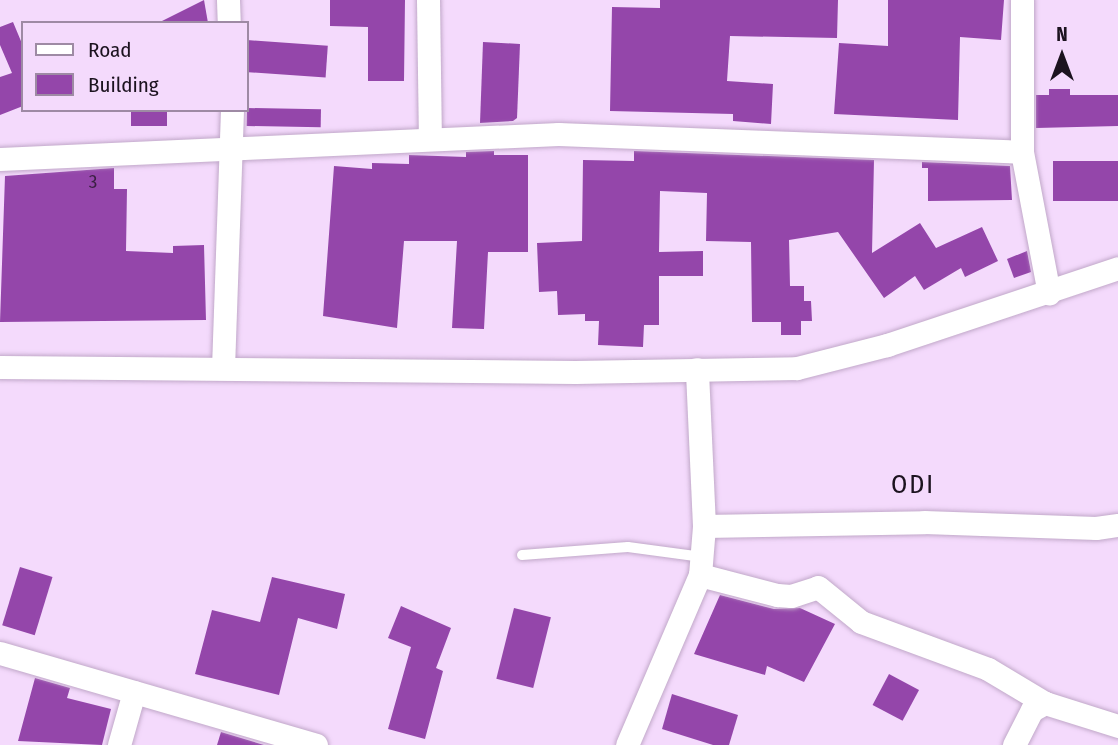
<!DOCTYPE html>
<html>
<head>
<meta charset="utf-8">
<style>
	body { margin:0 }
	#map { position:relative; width:1118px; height:745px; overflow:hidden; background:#f4dafc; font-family:"Fira Sans Condensed",sans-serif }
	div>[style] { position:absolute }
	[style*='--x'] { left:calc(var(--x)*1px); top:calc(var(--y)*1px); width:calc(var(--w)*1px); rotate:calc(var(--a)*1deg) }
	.building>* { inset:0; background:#9446aa; transform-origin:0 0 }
	.roads { filter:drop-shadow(0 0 2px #c1a8c9) drop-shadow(0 0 2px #c1a8c9) }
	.lane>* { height:10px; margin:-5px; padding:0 5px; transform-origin:5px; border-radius:5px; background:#fff }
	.street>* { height:23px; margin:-11.5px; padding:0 11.5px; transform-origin:11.5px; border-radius:11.5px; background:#fff }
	span { translate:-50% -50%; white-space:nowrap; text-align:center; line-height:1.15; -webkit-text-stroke:7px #f4dafc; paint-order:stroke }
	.number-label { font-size:19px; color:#3a2042 }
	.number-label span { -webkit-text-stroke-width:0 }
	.quarter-label { font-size:26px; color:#1c131f; letter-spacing:2px }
	.legend { position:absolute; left:21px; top:21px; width:228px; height:91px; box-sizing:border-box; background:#f4dafc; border:2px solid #9e8aa4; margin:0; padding:9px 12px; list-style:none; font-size:21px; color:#1c131f }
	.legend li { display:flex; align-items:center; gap:14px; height:35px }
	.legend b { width:35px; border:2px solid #9e8aa4 }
	.north { position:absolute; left:1027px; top:21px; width:70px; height:70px; -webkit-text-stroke:5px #f4dafc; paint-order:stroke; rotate:0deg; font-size:19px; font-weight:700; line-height:28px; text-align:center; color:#1c131f }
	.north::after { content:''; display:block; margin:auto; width:24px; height:32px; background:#1c131f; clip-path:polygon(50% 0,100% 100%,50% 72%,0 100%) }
</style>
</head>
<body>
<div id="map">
	<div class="building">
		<div style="clip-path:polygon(204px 0,208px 23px,158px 23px)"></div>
		<div style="clip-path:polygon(330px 0,405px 0,404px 81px,368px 81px,368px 27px,330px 26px)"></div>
		<div style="clip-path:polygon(660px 0,838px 0,837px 38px,730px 36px,727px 81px,773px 84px,771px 124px,733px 121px,733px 114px,610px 111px,612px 7px,660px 8px)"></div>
		<div style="clip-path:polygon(888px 0,1004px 0,1001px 40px,960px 37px,958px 120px,834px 114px,839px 43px,888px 46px)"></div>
		<div style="clip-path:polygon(13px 22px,23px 46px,23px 106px,0 115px,0 77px,12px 73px,0 45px,0 27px)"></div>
		<div style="left:247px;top:40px;width:81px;height:32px;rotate:4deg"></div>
		<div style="clip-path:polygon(483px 42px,520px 44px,517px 118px,513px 121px,480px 123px)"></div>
		<div style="clip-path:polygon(1049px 89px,1070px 89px,1070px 95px,1118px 95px,1118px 126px,1036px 128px,1036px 95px,1049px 95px)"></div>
		<div style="left:247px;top:108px;width:74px;height:18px;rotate:1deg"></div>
		<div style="left:131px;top:110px;width:36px;height:16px"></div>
		<div style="clip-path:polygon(494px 151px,494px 155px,528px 155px,528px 252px,488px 252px,484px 329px,452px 328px,457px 241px,404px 241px,397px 328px,323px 316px,334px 166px,372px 169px,372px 163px,409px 164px,409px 155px,466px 157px,466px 152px)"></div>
		<div style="clip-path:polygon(634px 151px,874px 160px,872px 253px,920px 223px,936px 248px,982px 227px,998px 261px,965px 277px,961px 268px,924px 290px,915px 276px,884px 298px,838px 232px,789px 240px,790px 286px,804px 286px,804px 301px,811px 301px,812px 321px,801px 321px,801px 335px,781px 335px,781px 322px,752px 322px,751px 242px,706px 241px,707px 193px,660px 191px,659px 252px,703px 251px,703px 276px,659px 276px,659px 325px,644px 325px,643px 347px,598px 345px,599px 321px,585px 321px,585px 314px,558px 315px,557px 291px,539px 292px,537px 243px,582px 241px,583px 160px,634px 161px)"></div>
		<div style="left:1118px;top:161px;width:40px;height:65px;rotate:90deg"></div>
		<div style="clip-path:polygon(922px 162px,1010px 166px,1012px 200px,928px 201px,928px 168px,922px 168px)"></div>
		<div style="clip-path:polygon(114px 168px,114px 189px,127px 189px,126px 251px,173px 253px,173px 246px,204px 245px,206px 320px,0 322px,5px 176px)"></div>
		<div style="clip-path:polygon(1027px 251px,1031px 272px,1014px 278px,1007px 259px)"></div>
		<div style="left:20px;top:567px;width:34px;height:61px;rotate:17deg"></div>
		<div style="clip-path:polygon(272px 577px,345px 594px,337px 629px,298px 618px,279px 695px,195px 674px,212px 610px,260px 622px)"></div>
		<div style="clip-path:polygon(720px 595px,774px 609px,800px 608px,835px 624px,804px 682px,767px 666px,765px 675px,694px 654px)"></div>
		<div style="clip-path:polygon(401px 606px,451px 628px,436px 668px,443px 671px,425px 739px,388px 729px,411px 647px,388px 638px)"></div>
		<div style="left:514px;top:608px;width:38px;height:73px;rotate:14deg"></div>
		<div style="left:889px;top:674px;width:34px;height:35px;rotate:28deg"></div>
		<div style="clip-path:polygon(35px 678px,70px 688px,67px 698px,111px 709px,102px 745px,18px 741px)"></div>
		<div style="clip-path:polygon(672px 694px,738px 715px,729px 745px,713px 745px,662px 729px)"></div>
		<div style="clip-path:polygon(221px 732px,264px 745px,217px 745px)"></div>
	</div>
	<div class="roads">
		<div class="lane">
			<div style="--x:522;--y:555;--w:106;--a:-4.3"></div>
			<div style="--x:628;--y:547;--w:75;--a:7.7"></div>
		</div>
		<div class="street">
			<div style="--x:228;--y:0;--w:23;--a:88"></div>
			<div style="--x:428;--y:0;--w:139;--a:89.2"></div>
			<div style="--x:1022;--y:0;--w:152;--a:90"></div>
			<div style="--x:1022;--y:152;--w:144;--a:79.2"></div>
			<div style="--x:0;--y:159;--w:559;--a:-2.57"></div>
			<div style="--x:558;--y:134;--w:464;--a:2.2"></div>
			<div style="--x:0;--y:367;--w:575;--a:0.5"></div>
			<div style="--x:575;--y:372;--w:222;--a:-1"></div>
			<div style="--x:797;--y:368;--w:93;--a:-14.3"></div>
			<div style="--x:887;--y:345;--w:243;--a:-18.4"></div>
			<div style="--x:223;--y:368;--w:258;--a:-88"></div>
			<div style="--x:704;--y:526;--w:220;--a:-1"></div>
			<div style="--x:924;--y:522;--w:172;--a:2"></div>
			<div style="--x:1096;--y:528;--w:22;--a:-8"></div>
			<div style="--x:700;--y:575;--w:80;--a:14.6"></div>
			<div style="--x:777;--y:595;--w:14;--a:4"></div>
			<div style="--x:791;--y:596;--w:28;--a:-18"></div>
			<div style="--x:818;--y:587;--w:55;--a:39.1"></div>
			<div style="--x:861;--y:622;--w:135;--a:20.3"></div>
			<div style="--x:988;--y:669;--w:66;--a:30.8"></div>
			<div style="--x:1045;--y:703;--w:77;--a:17.5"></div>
			<div style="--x:0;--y:653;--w:329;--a:16.2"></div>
			<div style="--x:119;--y:745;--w:55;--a:-74.2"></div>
			<div style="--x:627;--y:745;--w:185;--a:-66.8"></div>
			<div style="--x:700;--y:575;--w:49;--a:-85.3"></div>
			<div style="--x:704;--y:526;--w:157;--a:-92.6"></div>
			<div style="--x:1014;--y:745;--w:39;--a:-63"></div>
			<div style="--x:1032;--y:710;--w:15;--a:-28"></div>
		</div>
	</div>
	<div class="number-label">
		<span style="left:93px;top:182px">3</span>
	</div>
	<div class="quarter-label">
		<span style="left:913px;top:485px">ODI</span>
	</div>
	<ul class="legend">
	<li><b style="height:9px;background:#fff"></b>Road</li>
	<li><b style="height:19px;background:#9446aa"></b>Building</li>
	</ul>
	<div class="north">N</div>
</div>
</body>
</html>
